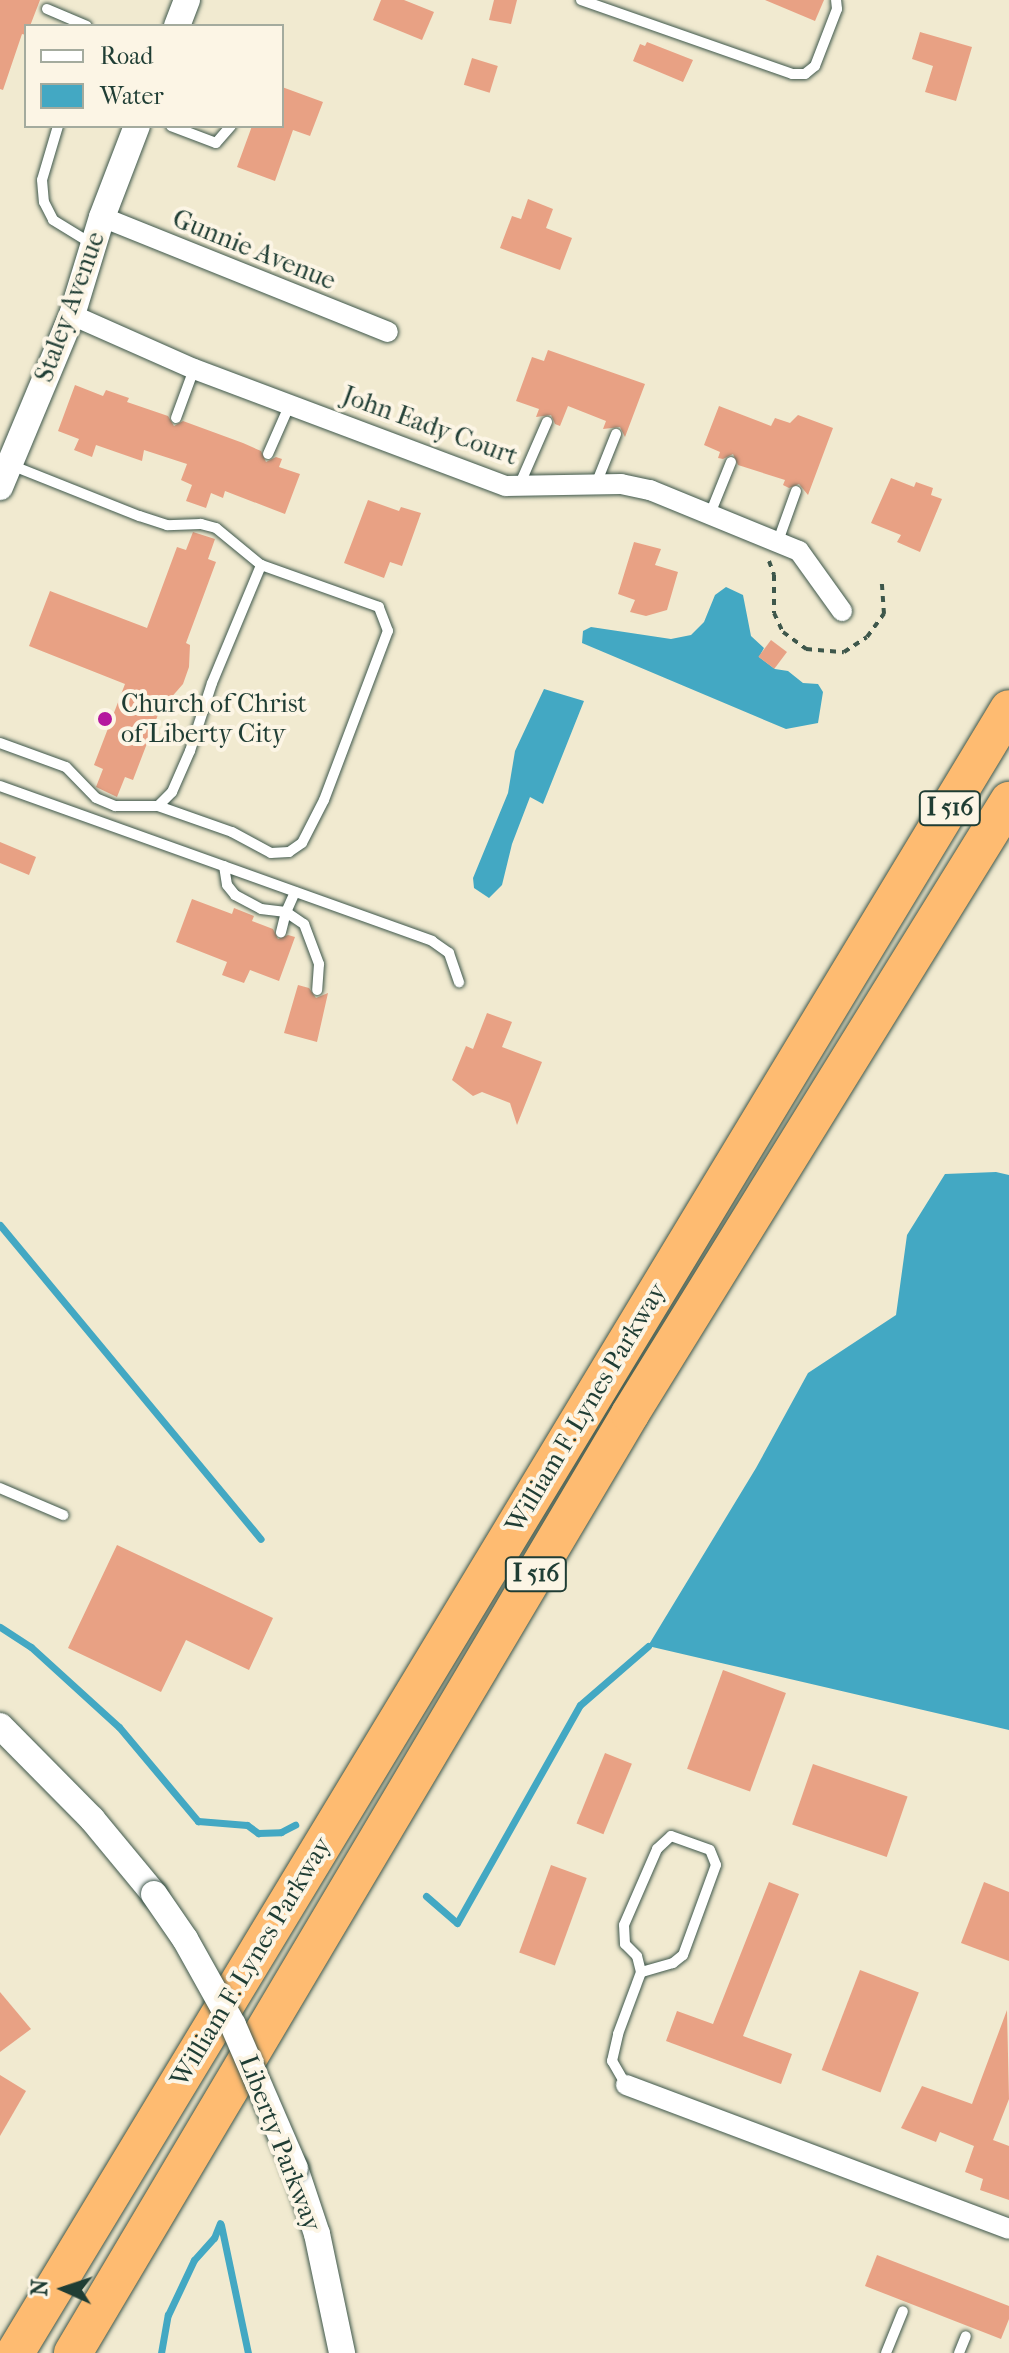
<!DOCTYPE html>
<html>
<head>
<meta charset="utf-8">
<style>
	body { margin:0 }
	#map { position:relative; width:1009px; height:2353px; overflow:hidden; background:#f1ead0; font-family:"IM FELL French Canon",serif }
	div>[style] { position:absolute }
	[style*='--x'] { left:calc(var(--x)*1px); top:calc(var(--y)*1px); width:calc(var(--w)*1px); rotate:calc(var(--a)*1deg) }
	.water>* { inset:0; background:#43a8c3 }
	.stream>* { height:7px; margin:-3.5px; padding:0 3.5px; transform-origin:3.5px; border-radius:3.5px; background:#43a8c3 }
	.building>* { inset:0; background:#e8a184; transform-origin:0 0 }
	.path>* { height:4px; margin-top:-2px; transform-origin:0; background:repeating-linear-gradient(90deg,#3e574b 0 6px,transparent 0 12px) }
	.roads { filter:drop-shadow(0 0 2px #3e574b) drop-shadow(0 0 2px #3e574b) }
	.service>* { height:10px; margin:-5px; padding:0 5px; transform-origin:5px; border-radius:5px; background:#fff }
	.minor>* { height:20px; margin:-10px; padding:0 10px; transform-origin:10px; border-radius:10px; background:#fff }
	.tertiary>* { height:26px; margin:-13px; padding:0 13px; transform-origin:13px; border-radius:13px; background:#fff }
	.motorway>* { height:38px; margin:-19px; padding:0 19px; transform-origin:19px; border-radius:19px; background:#febb71 }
	.bridges { filter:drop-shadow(0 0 2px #3e574b) drop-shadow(0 0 2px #3e574b) }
	.tertiary-bridge>* { height:26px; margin:-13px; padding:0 13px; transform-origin:13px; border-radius:13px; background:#fff }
	.dots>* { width:22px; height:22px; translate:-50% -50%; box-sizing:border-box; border:4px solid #fcf5e5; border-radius:50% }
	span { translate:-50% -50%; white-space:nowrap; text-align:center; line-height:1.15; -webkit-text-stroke:8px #fcf5e5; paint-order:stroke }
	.shield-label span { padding:2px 6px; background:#fcf5e5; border:2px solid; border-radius:6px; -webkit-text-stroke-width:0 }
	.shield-label { font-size:24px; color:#1f3d34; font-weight:700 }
	.street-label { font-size:26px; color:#1f3d34 }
	.poi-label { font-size:26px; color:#1f3d34 }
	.left { translate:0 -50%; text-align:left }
	.legend { position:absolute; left:24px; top:24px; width:260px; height:104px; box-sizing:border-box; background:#fcf5e5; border:2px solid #a4ab9e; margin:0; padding:10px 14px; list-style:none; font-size:24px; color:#1f3d34 }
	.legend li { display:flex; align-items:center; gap:16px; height:40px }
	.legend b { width:40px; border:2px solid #a4ab9e }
	.north { position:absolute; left:24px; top:2249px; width:80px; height:80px; -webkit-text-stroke:6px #fcf5e5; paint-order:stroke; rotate:273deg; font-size:22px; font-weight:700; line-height:32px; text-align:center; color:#1f3d34 }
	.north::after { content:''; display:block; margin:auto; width:28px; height:36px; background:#1f3d34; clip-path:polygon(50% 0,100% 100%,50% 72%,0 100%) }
</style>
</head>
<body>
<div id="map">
	<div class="water">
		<div style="clip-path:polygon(726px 587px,743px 595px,751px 636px,764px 648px,759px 657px,775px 669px,788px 671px,803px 683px,818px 684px,823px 692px,818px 723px,786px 729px,582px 643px,583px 631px,591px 627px,671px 639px,691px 635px,704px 622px,715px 595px)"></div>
		<div style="clip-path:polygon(544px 689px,584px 701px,543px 804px,530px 797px,512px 844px,502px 885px,489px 898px,474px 888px,473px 878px,508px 793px,515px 751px)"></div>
		<div style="clip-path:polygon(996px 1172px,1009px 1175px,1009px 1730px,648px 1646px,756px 1468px,808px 1373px,896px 1315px,907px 1235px,945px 1174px)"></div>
	</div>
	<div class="stream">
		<div style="--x:0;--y:1225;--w:408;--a:50.3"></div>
		<div style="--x:0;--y:1627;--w:37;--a:33"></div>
		<div style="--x:31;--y:1647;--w:119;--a:42.3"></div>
		<div style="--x:119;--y:1727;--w:123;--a:50"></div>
		<div style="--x:198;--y:1821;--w:49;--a:4.7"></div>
		<div style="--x:247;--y:1825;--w:14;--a:36"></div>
		<div style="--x:258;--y:1833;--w:23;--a:-2"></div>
		<div style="--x:281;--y:1832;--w:16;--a:-27"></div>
		<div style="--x:426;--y:1896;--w:41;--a:41.1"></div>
		<div style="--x:457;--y:1923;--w:250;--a:-60.6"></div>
		<div style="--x:580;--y:1705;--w:90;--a:-40.9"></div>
		<div style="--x:221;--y:2225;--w:131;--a:78.1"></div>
		<div style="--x:161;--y:2353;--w:39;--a:-80"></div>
		<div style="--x:168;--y:2315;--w:61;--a:-64.7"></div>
		<div style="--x:194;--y:2260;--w:30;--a:-48"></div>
		<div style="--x:214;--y:2238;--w:16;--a:-68"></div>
	</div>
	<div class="building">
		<div style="clip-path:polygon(0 0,40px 0,30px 26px,26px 26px,26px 35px,22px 34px,3px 90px,0 89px)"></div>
		<div style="clip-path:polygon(381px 0,404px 0,434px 12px,422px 40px,373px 20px)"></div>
		<div style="clip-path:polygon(494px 0,517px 0,511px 24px,489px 20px)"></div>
		<div style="clip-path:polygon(765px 0,824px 0,815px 21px)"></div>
		<div style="clip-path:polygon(920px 32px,972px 47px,956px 101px,925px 92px,933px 66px,912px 59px)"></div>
		<div style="clip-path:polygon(647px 42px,693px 60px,683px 82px,633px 61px,640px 44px,645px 46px)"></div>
		<div style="left:472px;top:58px;width:27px;height:28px;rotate:17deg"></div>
		<div style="clip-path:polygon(282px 87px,323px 102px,310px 136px,293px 130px,275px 181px,237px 167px,252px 126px,283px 126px)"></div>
		<div style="clip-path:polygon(528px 199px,553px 209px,546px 228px,572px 238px,560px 270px,500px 248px,512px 216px,521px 219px)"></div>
		<div style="clip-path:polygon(548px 350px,645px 384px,625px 437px,620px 427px,603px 429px,606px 421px,568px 406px,560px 426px,555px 424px,551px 415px,536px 417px,539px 409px,516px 401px,532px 357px,544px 361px)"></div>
		<div style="clip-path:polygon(75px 385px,103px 396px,106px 390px,129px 398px,127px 402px,168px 416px,174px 426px,183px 421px,243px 443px,261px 451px,266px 462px,276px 457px,282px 459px,279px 467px,300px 474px,285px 514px,225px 491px,223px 498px,211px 493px,206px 508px,186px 501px,192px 485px,181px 480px,187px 464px,144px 450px,142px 461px,96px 445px,92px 457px,74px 450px,79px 439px,58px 431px)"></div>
		<div style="clip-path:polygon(719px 406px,771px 426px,775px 418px,790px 423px,798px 415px,833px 428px,808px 495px,799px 484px,789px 488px,783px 485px,785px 480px,738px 465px,733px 454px,723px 459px,718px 458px,720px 452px,704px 445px)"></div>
		<div style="clip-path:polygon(891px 478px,914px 487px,916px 482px,933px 488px,931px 495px,942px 499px,920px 552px,897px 542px,901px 535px,871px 523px)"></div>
		<div style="clip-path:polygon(368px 500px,399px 511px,401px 507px,421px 513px,402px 566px,390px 562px,384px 578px,344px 563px)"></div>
		<div style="clip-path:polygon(193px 532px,215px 539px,208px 559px,216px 562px,186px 643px,190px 645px,189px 667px,183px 684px,169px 700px,164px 699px,133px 780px,125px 777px,117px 797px,96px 787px,103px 769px,94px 765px,125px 684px,29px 646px,50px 591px,147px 628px,177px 547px,186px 550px)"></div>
		<div style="clip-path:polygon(634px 542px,661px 549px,655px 565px,678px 572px,667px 610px,646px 616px,630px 612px,635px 600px,618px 594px)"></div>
		<div style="left:771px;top:640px;width:20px;height:21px;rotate:37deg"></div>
		<div style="clip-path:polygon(0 842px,36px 857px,29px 875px,0 863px)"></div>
		<div style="clip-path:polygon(192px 899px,232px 914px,234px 908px,254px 916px,252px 921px,273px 929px,278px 939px,288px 935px,295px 937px,279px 981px,250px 970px,244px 983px,222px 975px,227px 962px,176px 942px)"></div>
		<div style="clip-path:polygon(298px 985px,309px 988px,316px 998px,328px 993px,317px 1042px,284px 1033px)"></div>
		<div style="clip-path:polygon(487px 1013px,512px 1022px,502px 1047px,542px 1062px,517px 1125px,510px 1103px,482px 1092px,473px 1096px,452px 1080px,466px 1046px,473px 1049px)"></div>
		<div style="clip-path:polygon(117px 1545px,273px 1618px,249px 1670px,186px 1640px,161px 1692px,68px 1648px)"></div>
		<div style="left:723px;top:1670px;width:67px;height:105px;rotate:20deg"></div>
		<div style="left:605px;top:1753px;width:29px;height:76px;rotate:22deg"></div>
		<div style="left:813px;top:1764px;width:100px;height:64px;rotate:19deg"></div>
		<div style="left:551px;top:1865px;width:38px;height:93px;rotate:20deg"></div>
		<div style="clip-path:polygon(769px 1882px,799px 1894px,743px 2036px,792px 2054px,781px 2084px,666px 2041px,677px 2011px,713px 2024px)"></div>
		<div style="clip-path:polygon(984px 1882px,1009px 1892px,1009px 1961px,961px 1943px)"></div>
		<div style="left:860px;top:1970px;width:63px;height:107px;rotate:21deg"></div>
		<div style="clip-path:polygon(0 1992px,31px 2029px,0 2052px)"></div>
		<div style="clip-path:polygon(1007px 2010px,1009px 2099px,993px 2140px,1009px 2146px,1009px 2200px,980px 2190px,983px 2179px,965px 2172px,974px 2146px,940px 2132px,936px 2142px,901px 2128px,922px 2086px,972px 2104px)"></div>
		<div style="clip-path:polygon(0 2075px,26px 2091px,0 2136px)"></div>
		<div style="clip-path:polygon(877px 2255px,1009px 2306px,1009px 2319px,1001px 2339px,865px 2286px)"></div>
	</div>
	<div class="path">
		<div style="--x:769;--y:561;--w:15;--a:70"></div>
		<div style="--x:774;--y:575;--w:38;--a:90"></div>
		<div style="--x:774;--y:613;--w:21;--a:65"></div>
		<div style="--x:783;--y:632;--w:29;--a:36"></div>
		<div style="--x:806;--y:649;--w:38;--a:5"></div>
		<div style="--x:844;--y:652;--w:27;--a:-33"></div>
		<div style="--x:867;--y:637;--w:29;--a:-54"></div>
		<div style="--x:884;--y:614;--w:32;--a:-94"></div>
	</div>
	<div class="roads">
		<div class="service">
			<div style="--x:581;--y:0;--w:224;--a:19.3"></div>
			<div style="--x:792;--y:74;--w:13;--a:0"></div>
			<div style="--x:805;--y:74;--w:13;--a:-39"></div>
			<div style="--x:815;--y:66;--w:61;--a:-68.9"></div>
			<div style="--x:837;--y:9;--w:9;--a:-96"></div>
			<div style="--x:47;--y:9;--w:43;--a:23"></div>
			<div style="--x:58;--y:126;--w:56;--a:106.5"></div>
			<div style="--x:42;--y:180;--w:22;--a:85"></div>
			<div style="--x:44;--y:202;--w:20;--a:63"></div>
			<div style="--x:53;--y:220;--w:46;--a:31.6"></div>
			<div style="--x:171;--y:126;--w:48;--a:20.7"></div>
			<div style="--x:216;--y:143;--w:23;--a:-49"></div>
			<div style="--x:176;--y:418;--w:52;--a:-69.8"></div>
			<div style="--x:268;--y:454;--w:55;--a:-66.3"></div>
			<div style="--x:596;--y:484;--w:54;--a:-68.2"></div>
			<div style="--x:519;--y:486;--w:70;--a:-66.4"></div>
			<div style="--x:710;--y:514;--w:56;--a:-68"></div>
			<div style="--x:778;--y:541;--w:53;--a:-70.2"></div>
			<div style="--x:0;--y:743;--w:70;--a:20"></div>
			<div style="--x:66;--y:767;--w:43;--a:45.9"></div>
			<div style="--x:96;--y:798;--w:21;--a:23"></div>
			<div style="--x:115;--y:806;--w:43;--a:0"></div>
			<div style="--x:158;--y:806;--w:78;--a:19.4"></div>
			<div style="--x:232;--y:832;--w:44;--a:28.3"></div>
			<div style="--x:271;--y:853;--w:18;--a:-3"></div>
			<div style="--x:289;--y:852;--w:16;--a:-35"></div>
			<div style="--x:302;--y:843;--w:48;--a:-62.9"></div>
			<div style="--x:324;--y:800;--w:181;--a:-69.3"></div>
			<div style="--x:388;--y:631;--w:26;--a:-111"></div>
			<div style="--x:379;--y:607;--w:125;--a:-160.4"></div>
			<div style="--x:261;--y:565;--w:58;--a:-140.6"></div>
			<div style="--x:216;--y:528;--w:16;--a:-165"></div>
			<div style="--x:201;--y:524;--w:34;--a:178"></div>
			<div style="--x:167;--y:525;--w:29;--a:-162"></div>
			<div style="--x:139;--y:516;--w:138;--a:-158.3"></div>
			<div style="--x:0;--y:786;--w:459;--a:19.7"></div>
			<div style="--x:432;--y:941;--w:21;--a:35"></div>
			<div style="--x:449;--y:953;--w:31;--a:71"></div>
			<div style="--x:158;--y:806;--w:20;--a:-45"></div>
			<div style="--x:172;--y:792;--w:45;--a:-66.3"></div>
			<div style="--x:190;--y:751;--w:71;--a:-72.1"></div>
			<div style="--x:212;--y:683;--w:128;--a:-67.4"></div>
			<div style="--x:224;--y:866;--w:19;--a:81"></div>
			<div style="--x:227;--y:885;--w:13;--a:51"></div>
			<div style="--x:235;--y:895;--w:30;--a:28"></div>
			<div style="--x:261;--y:909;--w:25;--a:7"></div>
			<div style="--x:286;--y:912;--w:21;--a:104"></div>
			<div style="--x:295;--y:892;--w:22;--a:114"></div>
			<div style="--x:286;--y:912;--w:22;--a:34"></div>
			<div style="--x:304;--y:924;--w:43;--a:69.4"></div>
			<div style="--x:319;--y:964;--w:26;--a:94"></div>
			<div style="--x:0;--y:1488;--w:69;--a:23.2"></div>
			<div style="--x:626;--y:2085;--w:28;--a:-120"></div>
			<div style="--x:612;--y:2061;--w:28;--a:-77"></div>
			<div style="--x:618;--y:2034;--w:66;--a:-69.6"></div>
			<div style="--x:641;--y:1972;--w:16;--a:-104"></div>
			<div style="--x:637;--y:1956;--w:17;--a:-135"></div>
			<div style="--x:625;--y:1944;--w:19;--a:-93"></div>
			<div style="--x:624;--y:1925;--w:83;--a:-66.5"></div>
			<div style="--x:657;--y:1849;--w:19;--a:-43"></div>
			<div style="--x:671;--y:1836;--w:41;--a:19.7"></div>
			<div style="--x:710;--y:1850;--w:16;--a:68"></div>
			<div style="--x:716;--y:1865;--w:96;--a:110.1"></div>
			<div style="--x:683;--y:1955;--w:13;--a:141"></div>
			<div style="--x:673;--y:1963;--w:33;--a:164"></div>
			<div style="--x:886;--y:2353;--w:45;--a:-68"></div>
			<div style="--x:959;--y:2353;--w:18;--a:-68"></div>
		</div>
		<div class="minor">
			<div style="--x:102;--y:217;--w:308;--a:21.9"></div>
			<div style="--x:72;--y:315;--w:133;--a:23.9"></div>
			<div style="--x:194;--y:369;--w:333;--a:20.6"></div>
			<div style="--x:506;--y:486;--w:115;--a:-1"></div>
			<div style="--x:621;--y:484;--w:30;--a:12"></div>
			<div style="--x:650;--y:490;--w:161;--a:22.3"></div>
			<div style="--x:799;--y:551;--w:74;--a:54.4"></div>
			<div style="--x:626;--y:2085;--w:409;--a:20.6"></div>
		</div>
		<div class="tertiary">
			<div style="--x:177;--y:26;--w:28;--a:-69"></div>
			<div style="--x:0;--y:487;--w:186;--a:-67.3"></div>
			<div style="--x:72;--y:315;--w:102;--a:-73"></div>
			<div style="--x:102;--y:217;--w:97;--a:-69"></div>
			<div style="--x:0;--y:1726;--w:131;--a:45.3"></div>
			<div style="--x:92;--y:1819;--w:97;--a:50.4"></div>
			<div style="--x:295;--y:2168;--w:70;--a:71.6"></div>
			<div style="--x:317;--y:2234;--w:122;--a:78.1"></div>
		</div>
		<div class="motorway">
			<div style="--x:15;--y:2353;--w:1921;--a:-58.84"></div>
			<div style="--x:73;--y:2353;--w:1092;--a:-59.32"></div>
			<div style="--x:630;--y:1414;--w:721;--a:-58.27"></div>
		</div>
	</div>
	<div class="bridges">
		<div class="tertiary-bridge">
			<div style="--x:154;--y:1894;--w:55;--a:55.4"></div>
			<div style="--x:185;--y:1939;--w:98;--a:60.8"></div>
			<div style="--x:233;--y:2025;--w:156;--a:66.6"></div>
		</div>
	</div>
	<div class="dots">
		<div style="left:105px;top:719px;background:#b5179e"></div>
	</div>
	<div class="shield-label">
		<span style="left:950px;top:808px">I 516</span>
		<span style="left:536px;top:1574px">I 516</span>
	</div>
	<div class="street-label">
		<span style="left:254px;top:250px;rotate:22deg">Gunnie Avenue</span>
		<span style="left:70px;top:307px;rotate:-70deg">Staley Avenue</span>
		<span style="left:430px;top:426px;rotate:20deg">John Eady Court</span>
		<span style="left:586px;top:1408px;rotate:-59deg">William F. Lynes Parkway</span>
		<span style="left:251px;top:1962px;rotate:-59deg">William F. Lynes Parkway</span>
		<span style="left:280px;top:2143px;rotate:69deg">Liberty Parkway</span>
	</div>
	<div class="poi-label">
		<span class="left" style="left:121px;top:719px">Church of Christ<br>of Liberty City</span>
	</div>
	<ul class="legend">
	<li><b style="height:10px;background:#fff"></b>Road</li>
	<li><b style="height:22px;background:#43a8c3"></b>Water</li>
	</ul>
	<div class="north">N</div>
</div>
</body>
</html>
